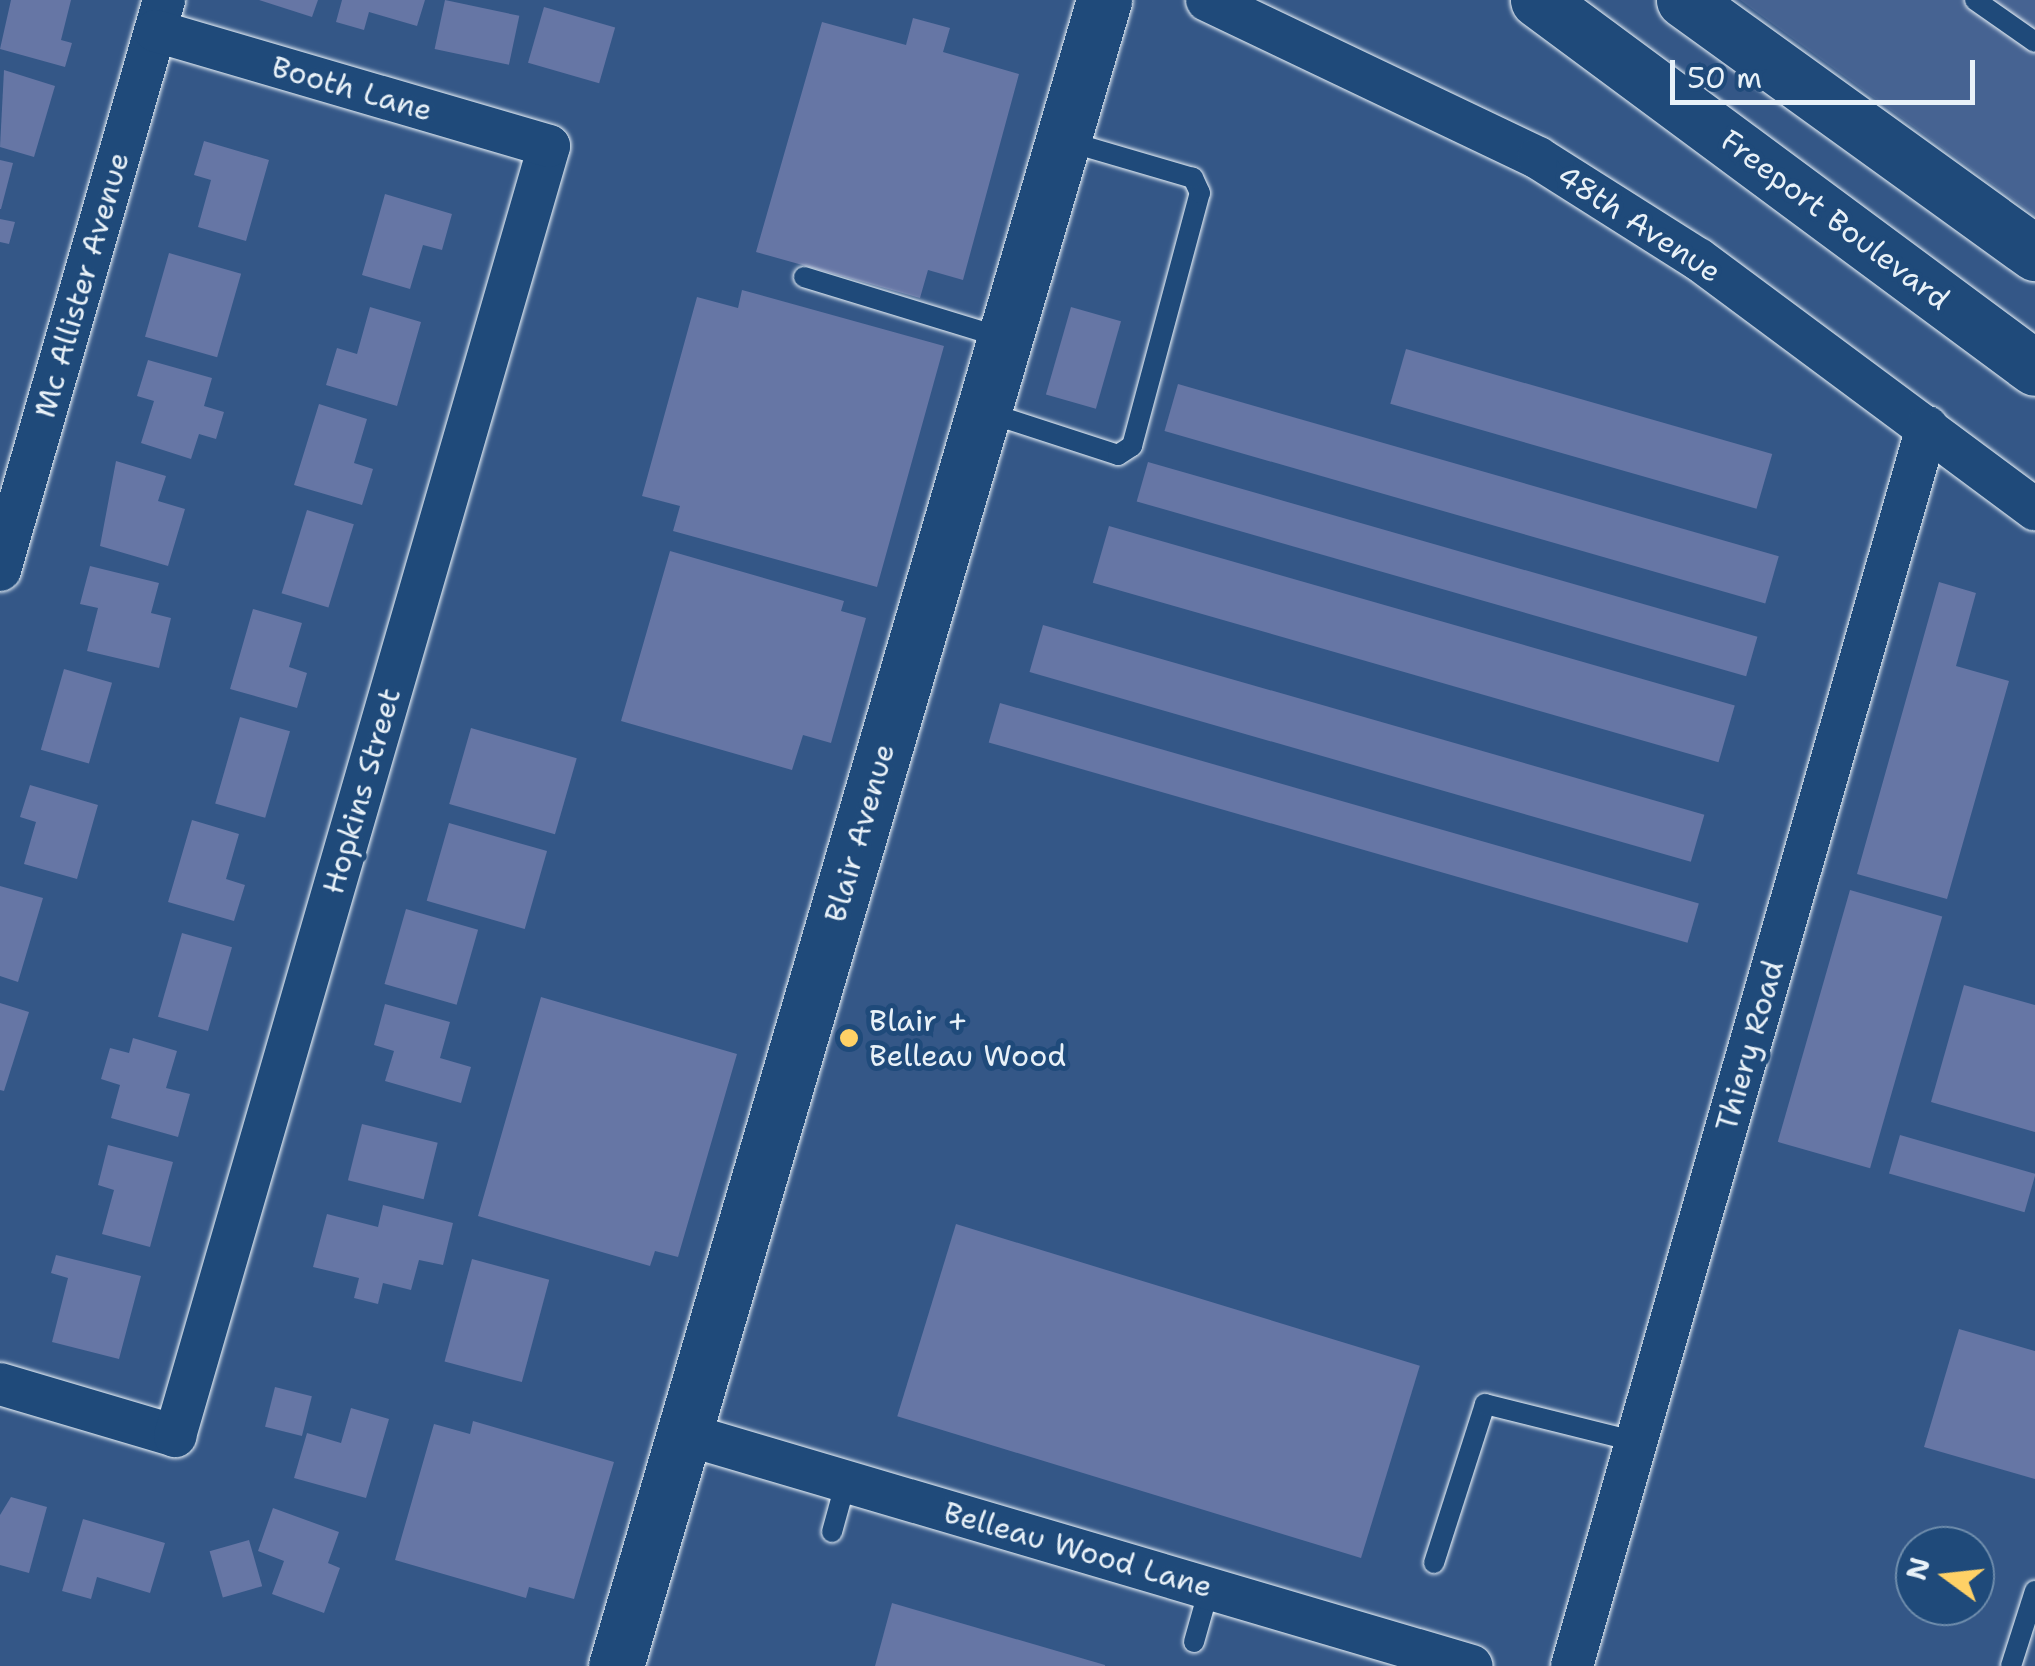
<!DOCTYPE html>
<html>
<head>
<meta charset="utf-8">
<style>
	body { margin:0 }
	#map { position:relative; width:2035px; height:1666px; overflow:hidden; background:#345787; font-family:"Shantell Sans",sans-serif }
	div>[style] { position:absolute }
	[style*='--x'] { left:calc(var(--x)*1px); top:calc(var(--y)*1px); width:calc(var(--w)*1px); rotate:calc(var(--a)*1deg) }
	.built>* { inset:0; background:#466392 }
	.building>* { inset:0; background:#6676a5; transform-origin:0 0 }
	.roads { filter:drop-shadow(0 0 2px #e8f1f8) drop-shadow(0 0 2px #e8f1f8) }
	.lane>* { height:20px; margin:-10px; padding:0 10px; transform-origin:10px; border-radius:10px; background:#1f4a7a }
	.street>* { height:42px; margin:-21px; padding:0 21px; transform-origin:21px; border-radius:21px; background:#1f4a7a }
	.secondary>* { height:55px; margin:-27.5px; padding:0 27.5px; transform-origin:27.5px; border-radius:27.5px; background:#1f4a7a }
	.primary>* { height:55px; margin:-27.5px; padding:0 27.5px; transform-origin:27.5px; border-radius:27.5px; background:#1f4a7a }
	.dots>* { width:28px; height:28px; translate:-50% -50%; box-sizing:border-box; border:5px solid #1f4a7a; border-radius:50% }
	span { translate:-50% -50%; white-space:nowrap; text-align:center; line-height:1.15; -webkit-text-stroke:10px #1f4a7a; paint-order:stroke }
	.street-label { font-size:30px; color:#e8f1f8 }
	.poi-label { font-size:30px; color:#e8f1f8 }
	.left { translate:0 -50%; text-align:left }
	.north { position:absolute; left:1895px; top:1526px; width:100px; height:100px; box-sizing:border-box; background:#1f4a7a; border:2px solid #6f8dac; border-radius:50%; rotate:285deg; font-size:28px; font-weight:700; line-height:40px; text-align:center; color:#e8f1f8 }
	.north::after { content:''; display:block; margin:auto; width:35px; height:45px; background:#ffd166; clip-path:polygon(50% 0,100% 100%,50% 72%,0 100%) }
	.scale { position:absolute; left:1670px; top:60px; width:305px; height:45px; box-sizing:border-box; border:5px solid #e8f1f8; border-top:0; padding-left:12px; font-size:30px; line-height:35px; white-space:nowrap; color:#e8f1f8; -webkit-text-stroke:8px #1f4a7a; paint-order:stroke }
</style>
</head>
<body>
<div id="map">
	<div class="built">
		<div style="clip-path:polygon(1740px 0,2035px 0,2035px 215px)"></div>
	</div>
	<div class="building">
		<div style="clip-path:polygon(11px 0,71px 0,61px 40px,72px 43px,65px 67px,0 49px)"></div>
		<div style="clip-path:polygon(259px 0,318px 0,312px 17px)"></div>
		<div style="clip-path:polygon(342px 0,425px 0,417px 26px,369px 12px,364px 30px,336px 22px)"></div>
		<div style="left:445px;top:0;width:76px;height:50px;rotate:12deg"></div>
		<div style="left:544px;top:7px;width:74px;height:58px;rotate:16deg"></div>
		<div style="clip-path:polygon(913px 18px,950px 28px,943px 52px,1019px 74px,963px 280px,928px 270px,920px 298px,756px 252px,822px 22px,906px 45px)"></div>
		<div style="clip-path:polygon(4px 70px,55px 86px,34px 157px,0 147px)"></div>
		<div style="clip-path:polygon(204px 141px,269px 160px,246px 241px,198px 227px,211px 180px,194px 175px)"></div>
		<div style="clip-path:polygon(0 160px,13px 163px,1px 209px,0 209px)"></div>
		<div style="clip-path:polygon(385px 194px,452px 214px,442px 250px,423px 245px,410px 289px,362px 275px)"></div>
		<div style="clip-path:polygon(0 219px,15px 222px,9px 244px,0 242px)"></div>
		<div style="left:169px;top:253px;width:75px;height:87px;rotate:16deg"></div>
		<div style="clip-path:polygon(742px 290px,944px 346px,877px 587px,673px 531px,680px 506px,642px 496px,697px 297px,738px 308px)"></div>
		<div style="clip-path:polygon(370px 307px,421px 322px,397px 406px,326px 385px,337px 348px,357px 354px)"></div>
		<div style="left:1071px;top:307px;width:52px;height:91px;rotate:16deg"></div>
		<div style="left:1406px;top:349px;width:381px;height:57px;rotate:16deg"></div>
		<div style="clip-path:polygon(148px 360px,212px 378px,204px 406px,224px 412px,216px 439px,199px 434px,191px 459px,141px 443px,154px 401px,137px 396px)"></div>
		<div style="left:1178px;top:384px;width:625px;height:49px;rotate:16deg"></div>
		<div style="clip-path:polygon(319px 404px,367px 419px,354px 463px,373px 469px,362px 505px,294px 485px)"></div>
		<div style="clip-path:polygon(116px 461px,166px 476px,158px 501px,185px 509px,168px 566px,100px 546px)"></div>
		<div style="left:1148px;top:462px;width:634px;height:41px;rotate:16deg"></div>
		<div style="left:307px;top:510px;width:49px;height:87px;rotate:17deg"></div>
		<div style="left:1109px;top:526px;width:651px;height:59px;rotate:16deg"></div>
		<div style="clip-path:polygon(670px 551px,844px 601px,841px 611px,866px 618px,831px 743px,803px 735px,792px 770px,621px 721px)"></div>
		<div style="clip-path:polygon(90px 566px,159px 583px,151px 613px,171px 618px,159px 668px,87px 651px,98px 608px,80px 604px)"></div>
		<div style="clip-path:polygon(1939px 582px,1976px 593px,1956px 666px,2009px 681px,1947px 899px,1857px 874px)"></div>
		<div style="clip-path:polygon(253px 609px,302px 623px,289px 667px,307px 673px,297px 708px,230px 689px)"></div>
		<div style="left:1043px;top:625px;width:688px;height:49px;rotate:16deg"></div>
		<div style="left:64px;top:669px;width:50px;height:84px;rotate:16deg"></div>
		<div style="left:1000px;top:703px;width:727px;height:41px;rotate:16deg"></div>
		<div style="left:240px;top:717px;width:52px;height:90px;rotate:16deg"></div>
		<div style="left:471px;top:728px;width:110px;height:79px;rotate:16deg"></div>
		<div style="clip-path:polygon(30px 785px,98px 805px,77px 879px,24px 864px,36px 822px,20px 817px)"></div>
		<div style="clip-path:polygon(192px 820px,239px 834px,226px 879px,245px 885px,234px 921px,168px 902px)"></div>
		<div style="left:449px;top:823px;width:102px;height:81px;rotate:16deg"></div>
		<div style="clip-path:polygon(0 886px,43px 898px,18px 982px,0 976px)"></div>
		<div style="left:1850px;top:890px;width:96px;height:262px;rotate:16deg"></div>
		<div style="left:406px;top:909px;width:75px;height:78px;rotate:16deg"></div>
		<div style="left:182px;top:933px;width:52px;height:87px;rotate:16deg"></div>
		<div style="clip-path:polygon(1964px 985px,2035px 1005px,2035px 1132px,1931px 1102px)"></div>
		<div style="clip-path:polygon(541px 997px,737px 1054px,678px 1257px,655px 1251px,650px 1266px,478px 1216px)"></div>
		<div style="clip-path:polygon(0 1003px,29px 1012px,4px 1091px,0 1090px)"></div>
		<div style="clip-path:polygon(385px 1004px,450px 1022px,440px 1058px,471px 1067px,461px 1103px,385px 1081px,394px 1051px,374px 1045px)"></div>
		<div style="clip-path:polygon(133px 1038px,177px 1051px,166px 1088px,190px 1094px,178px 1137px,111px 1118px,120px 1085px,101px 1079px,110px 1048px,129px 1053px)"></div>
		<div style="left:362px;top:1124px;width:78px;height:58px;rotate:14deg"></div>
		<div style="left:1900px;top:1135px;width:141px;height:40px;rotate:16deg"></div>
		<div style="clip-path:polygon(108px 1145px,173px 1162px,150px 1247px,102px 1234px,114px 1190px,98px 1185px)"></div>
		<div style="clip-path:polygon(383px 1205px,453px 1223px,443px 1265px,419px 1260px,411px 1290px,383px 1283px,378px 1304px,354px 1298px,359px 1278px,313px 1267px,327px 1214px,378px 1227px)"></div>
		<div style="left:956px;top:1224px;width:485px;height:201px;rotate:17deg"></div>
		<div style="clip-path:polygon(56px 1255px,141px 1276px,119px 1359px,52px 1342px,68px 1278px,51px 1273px)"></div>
		<div style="left:472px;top:1259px;width:80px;height:106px;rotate:15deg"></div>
		<div style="clip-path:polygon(1959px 1329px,2035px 1351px,2035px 1479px,1924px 1447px)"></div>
		<div style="left:275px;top:1387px;width:38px;height:41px;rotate:14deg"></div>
		<div style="clip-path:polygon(351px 1408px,389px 1419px,366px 1498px,294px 1478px,307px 1433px,341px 1443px)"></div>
		<div style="clip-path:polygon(473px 1421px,614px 1462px,574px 1599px,529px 1587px,526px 1598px,395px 1560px,434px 1424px,470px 1434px)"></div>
		<div style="clip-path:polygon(11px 1497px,47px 1507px,29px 1573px,0 1565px,0 1515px)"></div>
		<div style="clip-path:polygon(273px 1508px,339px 1532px,328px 1563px,340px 1568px,324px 1613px,272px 1594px,284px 1561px,258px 1551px)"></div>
		<div style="clip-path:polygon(83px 1519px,165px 1543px,150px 1593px,97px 1577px,91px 1599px,62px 1591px)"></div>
		<div style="left:249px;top:1540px;width:48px;height:41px;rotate:74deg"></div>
		<div style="clip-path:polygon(892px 1603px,1105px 1665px,1105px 1666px,875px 1666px)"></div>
	</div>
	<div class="roads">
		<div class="lane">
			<div style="--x:1975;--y:0;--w:73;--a:35"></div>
			<div style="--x:804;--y:277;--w:208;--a:17"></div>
			<div style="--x:986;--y:412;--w:139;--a:18"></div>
			<div style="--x:1118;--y:455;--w:17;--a:-33"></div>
			<div style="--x:1132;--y:446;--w:262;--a:-75"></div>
			<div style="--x:1200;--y:193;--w:17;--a:-115"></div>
			<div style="--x:1193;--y:178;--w:135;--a:-163.7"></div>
			<div style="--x:832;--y:1532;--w:53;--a:-74.6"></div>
			<div style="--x:1434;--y:1563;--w:167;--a:-72.2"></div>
			<div style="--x:1485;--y:1404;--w:157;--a:14"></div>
			<div style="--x:1194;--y:1642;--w:55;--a:-74.2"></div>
			<div style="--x:2011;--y:1666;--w:79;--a:-72.3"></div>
		</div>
		<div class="street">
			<div style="--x:1207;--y:0;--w:367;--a:25.5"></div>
			<div style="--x:1538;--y:158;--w:189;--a:32.3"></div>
			<div style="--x:1698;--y:259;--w:420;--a:36.6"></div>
			<div style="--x:0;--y:570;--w:593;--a:-73.95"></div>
			<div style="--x:0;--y:1384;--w:183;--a:16.5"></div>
			<div style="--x:175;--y:1436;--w:1343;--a:-73.83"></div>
			<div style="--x:549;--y:146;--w:410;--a:-163.7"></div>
			<div style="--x:685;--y:1434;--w:820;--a:16.43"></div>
			<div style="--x:1572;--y:1666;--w:1289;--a:-74.01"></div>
		</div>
		<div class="secondary">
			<div style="--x:616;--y:1666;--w:1736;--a:-73.67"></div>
		</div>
		<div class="primary">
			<div style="--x:1538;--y:0;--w:618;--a:36.52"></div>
			<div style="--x:1684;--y:0;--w:433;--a:35.8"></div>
		</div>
	</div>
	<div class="dots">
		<div style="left:849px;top:1038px;background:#ffd166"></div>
	</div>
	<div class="street-label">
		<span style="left:352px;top:89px;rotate:16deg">Booth Lane</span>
		<span style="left:1835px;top:220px;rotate:37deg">Freeport Boulevard</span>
		<span style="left:1639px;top:224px;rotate:33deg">48th Avenue</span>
		<span style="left:82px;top:285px;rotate:-74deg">Mc Allister Avenue</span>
		<span style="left:362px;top:791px;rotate:-74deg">Hopkins Street</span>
		<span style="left:860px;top:833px;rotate:-74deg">Blair Avenue</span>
		<span style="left:1750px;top:1046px;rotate:-74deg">Thiery Road</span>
		<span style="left:1078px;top:1550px;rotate:16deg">Belleau Wood Lane</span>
	</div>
	<div class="poi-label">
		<span class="left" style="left:869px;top:1038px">Blair +<br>Belleau Wood</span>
	</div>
	<div class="north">N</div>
	<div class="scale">50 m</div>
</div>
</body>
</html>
